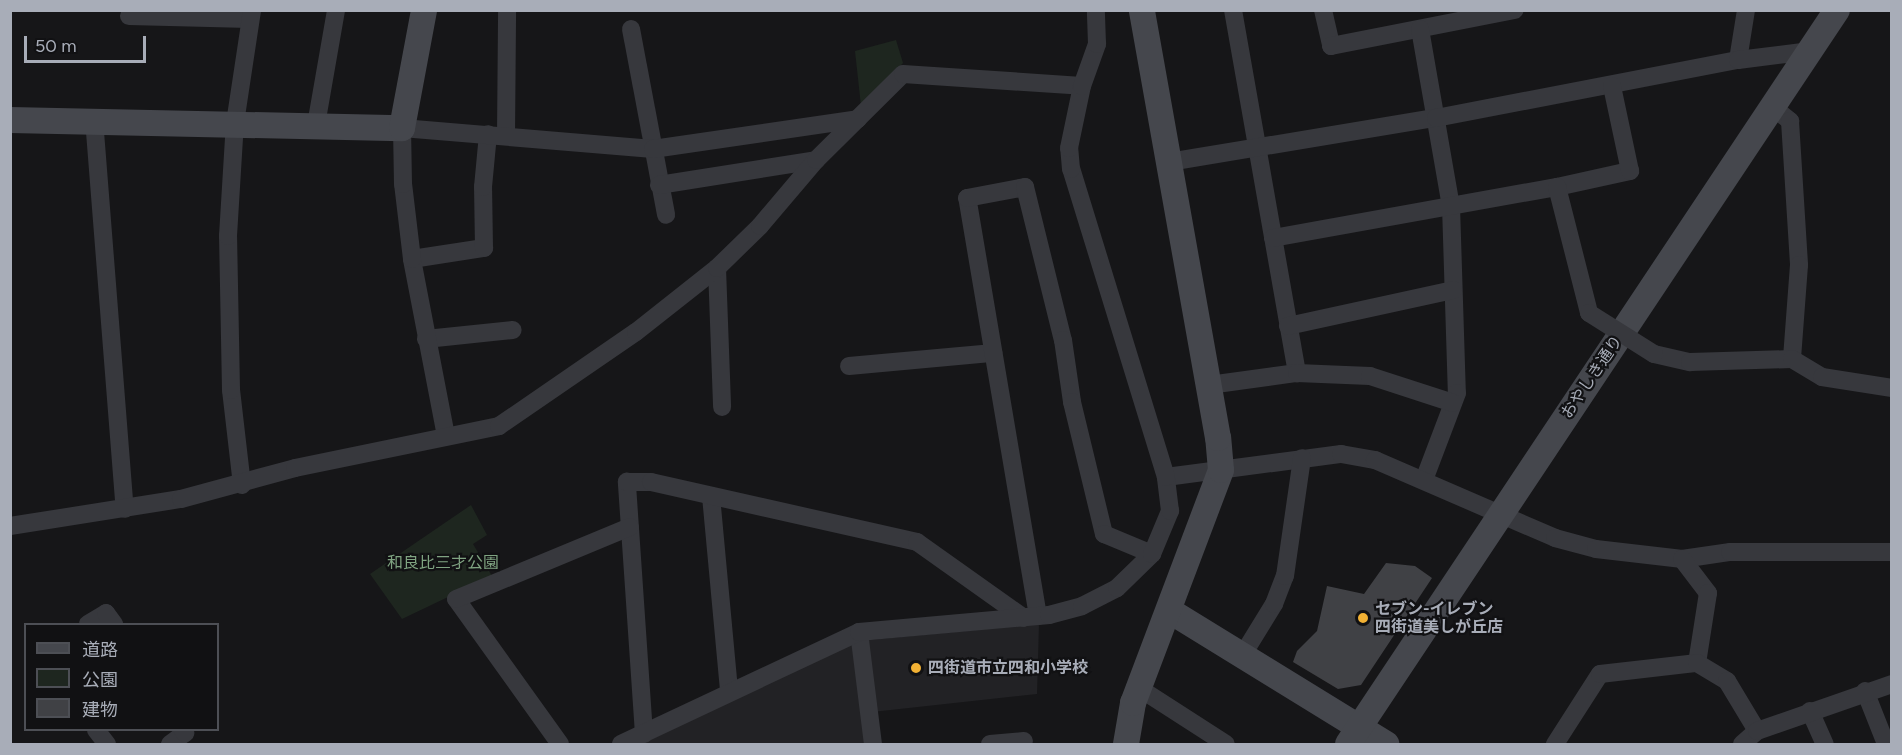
<!DOCTYPE html>
<html>
<head>
<meta charset="utf-8">
<style>
	body { margin:0 }
	#map { position:relative; width:1902px; height:755px; overflow:hidden; background:#161618; font-family:Figtree,"Noto Sans JP",sans-serif }
	div>[style] { position:absolute }
	[style*='--x'] { left:calc(var(--x)*1px); top:calc(var(--y)*1px); width:calc(var(--w)*1px); rotate:calc(var(--a)*1deg) }
	.built>* { inset:0; background:#222225 }
	.green>* { inset:0; background:#1e261f }
	.building>* { inset:0; background:#404145 }
	.street>* { height:18px; margin:-9px; padding:0 9px; transform-origin:9px; border-radius:9px; background:#37383d }
	.secondary>* { height:26px; margin:-13px; padding:0 13px; transform-origin:13px; border-radius:13px; background:#45474d }
	.street-bridge>* { height:18px; margin:-9px; padding:0 9px; transform-origin:9px; border-radius:9px; background:#37383d }
	.dots>* { width:16px; height:16px; translate:-50% -50%; box-sizing:border-box; border:3px solid #111113; border-radius:50% }
	span { translate:-50% -50%; white-space:nowrap; text-align:center; line-height:1.15; -webkit-text-stroke:4.5px #111113; paint-order:stroke }
	.street-label { font-size:16px; color:#a8adb8 }
	.park-label { font-size:16px; color:#7fa381 }
	.poi-label { font-size:16px; color:#a8adb8; font-weight:700 }
	.left { translate:0 -50%; text-align:left }
	.frame { position:absolute; inset:0; border:12px solid #a8adb8; pointer-events:none }
	.legend { position:absolute; left:24px; top:623px; width:195px; height:108px; box-sizing:border-box; background:#111113; border:2px solid #4d4f55; margin:0; padding:8px 10px; list-style:none; font-size:18px; color:#a8adb8 }
	.legend li { display:flex; align-items:center; gap:12px; height:30px }
	.legend b { width:30px; border:2px solid #4d4f55 }
	.scale { position:absolute; left:24px; top:36px; width:122px; height:27px; box-sizing:border-box; border:3px solid #a8adb8; border-top:0; padding-left:8px; font-size:18px; line-height:21px; white-space:nowrap; color:#a8adb8; -webkit-text-stroke:4px #111113; paint-order:stroke }
</style>
</head>
<body>
<div id="map">
	<div class="built">
		<div style="clip-path:polygon(1039px 624px,1037px 694px,863px 713px,865px 744px,634px 744px,849px 642px)"></div>
	</div>
	<div class="green">
		<div style="clip-path:polygon(896px 40px,903px 63px,861px 106px,855px 51px)"></div>
		<div style="clip-path:polygon(471px 505px,487px 535px,473px 544px,492px 576px,402px 619px,370px 574px)"></div>
	</div>
	<div class="building">
		<div style="clip-path:polygon(1386px 563px,1415px 566px,1432px 578px,1361px 685px,1338px 689px,1293px 662px,1297px 651px,1317px 631px,1327px 586px,1364px 594px)"></div>
	</div>
	<div class="street">
		<div style="--x:1233;--y:10;--w:369;--a:80"></div>
		<div style="--x:1323;--y:10;--w:37;--a:77"></div>
		<div style="--x:1331;--y:46;--w:187;--a:-11.1"></div>
		<div style="--x:129;--y:16;--w:121;--a:1.4"></div>
		<div style="--x:631;--y:29;--w:189;--a:79.3"></div>
		<div style="--x:1420;--y:29;--w:180;--a:80.1"></div>
		<div style="--x:1451;--y:206;--w:187;--a:88.2"></div>
		<div style="--x:1457;--y:393;--w:93;--a:110.8"></div>
		<div style="--x:1738;--y:60;--w:51;--a:-80.9"></div>
		<div style="--x:1774;--y:108;--w:21;--a:39"></div>
		<div style="--x:1790;--y:121;--w:144;--a:86.4"></div>
		<div style="--x:1799;--y:265;--w:94;--a:94.3"></div>
		<div style="--x:94;--y:119;--w:391;--a:85.5"></div>
		<div style="--x:316;--y:125;--w:117;--a:-80.1"></div>
		<div style="--x:506;--y:135;--w:125;--a:-89.5"></div>
		<div style="--x:1169;--y:162;--w:271;--a:-9.4"></div>
		<div style="--x:1436;--y:118;--w:308;--a:-10.9"></div>
		<div style="--x:1738;--y:60;--w:73;--a:-7.1"></div>
		<div style="--x:659;--y:185;--w:159;--a:-9"></div>
		<div style="--x:1557;--y:187;--w:75;--a:-12.4"></div>
		<div style="--x:1630;--y:171;--w:87;--a:-102"></div>
		<div style="--x:1273;--y:238;--w:289;--a:-10.2"></div>
		<div style="--x:1557;--y:187;--w:130;--a:75.7"></div>
		<div style="--x:412;--y:259;--w:73;--a:-8.7"></div>
		<div style="--x:484;--y:248;--w:61;--a:-90.9"></div>
		<div style="--x:483;--y:187;--w:53;--a:-84.6"></div>
		<div style="--x:717;--y:268;--w:139;--a:87.9"></div>
		<div style="--x:1288;--y:326;--w:169;--a:-12.3"></div>
		<div style="--x:426;--y:339;--w:87;--a:-5.9"></div>
		<div style="--x:1654;--y:354;--w:37;--a:13"></div>
		<div style="--x:1690;--y:362;--w:102;--a:-1.7"></div>
		<div style="--x:1792;--y:359;--w:35;--a:31"></div>
		<div style="--x:1822;--y:377;--w:71;--a:8.9"></div>
		<div style="--x:849;--y:366;--w:145;--a:-5.2"></div>
		<div style="--x:1209;--y:385;--w:89;--a:-7.8"></div>
		<div style="--x:1297;--y:373;--w:73;--a:2.4"></div>
		<div style="--x:1370;--y:376;--w:87;--a:18"></div>
		<div style="--x:446;--y:436;--w:180;--a:-100.9"></div>
		<div style="--x:412;--y:259;--w:76;--a:-96.8"></div>
		<div style="--x:403;--y:184;--w:56;--a:-91"></div>
		<div style="--x:402;--y:128;--w:252;--a:4.8"></div>
		<div style="--x:653;--y:149;--w:207;--a:-8.3"></div>
		<div style="--x:1166;--y:477;--w:177;--a:-7.5"></div>
		<div style="--x:1341;--y:454;--w:35;--a:10"></div>
		<div style="--x:1375;--y:460;--w:196;--a:23.4"></div>
		<div style="--x:1555;--y:538;--w:42;--a:15"></div>
		<div style="--x:1596;--y:549;--w:87;--a:6.6"></div>
		<div style="--x:1682;--y:559;--w:49;--a:-8.3"></div>
		<div style="--x:1730;--y:552;--w:162;--a:0"></div>
		<div style="--x:242;--y:485;--w:96;--a:-96.6"></div>
		<div style="--x:231;--y:390;--w:154;--a:-91.1"></div>
		<div style="--x:228;--y:236;--w:113;--a:-86.5"></div>
		<div style="--x:235;--y:123;--w:114;--a:-81.4"></div>
		<div style="--x:711;--y:496;--w:196;--a:84.7"></div>
		<div style="--x:10;--y:526;--w:173;--a:-9"></div>
		<div style="--x:181;--y:499;--w:118;--a:-15.2"></div>
		<div style="--x:295;--y:468;--w:208;--a:-11.6"></div>
		<div style="--x:499;--y:426;--w:166;--a:-34.5"></div>
		<div style="--x:636;--y:332;--w:103;--a:-38.3"></div>
		<div style="--x:717;--y:268;--w:60;--a:-44.3"></div>
		<div style="--x:760;--y:226;--w:87;--a:-49.7"></div>
		<div style="--x:816;--y:160;--w:122;--a:-44.7"></div>
		<div style="--x:903;--y:74;--w:179;--a:3.8"></div>
		<div style="--x:1682;--y:559;--w:43;--a:52.6"></div>
		<div style="--x:1708;--y:593;--w:71;--a:98.9"></div>
		<div style="--x:1038;--y:616;--w:424;--a:-99.6"></div>
		<div style="--x:967;--y:198;--w:59;--a:-10.7"></div>
		<div style="--x:1025;--y:187;--w:158;--a:76.1"></div>
		<div style="--x:1063;--y:340;--w:63;--a:81.7"></div>
		<div style="--x:1072;--y:402;--w:136;--a:76.4"></div>
		<div style="--x:1104;--y:534;--w:52;--a:22.6"></div>
		<div style="--x:88;--y:624;--w:21;--a:-31"></div>
		<div style="--x:106;--y:613;--w:14;--a:54"></div>
		<div style="--x:859;--y:632;--w:113;--a:82.9"></div>
		<div style="--x:1242;--y:656;--w:61;--a:-58.4"></div>
		<div style="--x:1274;--y:604;--w:30;--a:-69"></div>
		<div style="--x:1285;--y:576;--w:119;--a:-81.8"></div>
		<div style="--x:1139;--y:688;--w:103;--a:32.8"></div>
		<div style="--x:1865;--y:691;--w:57;--a:68.4"></div>
		<div style="--x:1810;--y:711;--w:36;--a:66"></div>
		<div style="--x:96;--y:730;--w:18;--a:52"></div>
		<div style="--x:644;--y:734;--w:253;--a:-93.9"></div>
		<div style="--x:627;--y:482;--w:24;--a:0"></div>
		<div style="--x:651;--y:482;--w:273;--a:12.7"></div>
		<div style="--x:917;--y:542;--w:131;--a:35.4"></div>
		<div style="--x:170;--y:744;--w:19;--a:-36"></div>
		<div style="--x:185;--y:733;--w:4;--a:-124"></div>
		<div style="--x:560;--y:744;--w:178;--a:-125.6"></div>
		<div style="--x:456;--y:599;--w:188;--a:-22.5"></div>
		<div style="--x:621;--y:744;--w:263;--a:-25.2"></div>
		<div style="--x:859;--y:632;--w:191;--a:-5.1"></div>
		<div style="--x:1049;--y:615;--w:34;--a:-15"></div>
		<div style="--x:1082;--y:606;--w:39;--a:-27"></div>
		<div style="--x:1117;--y:588;--w:49;--a:-44.2"></div>
		<div style="--x:1152;--y:554;--w:47;--a:-67.3"></div>
		<div style="--x:1170;--y:511;--w:34;--a:-97"></div>
		<div style="--x:1166;--y:477;--w:322;--a:-107.1"></div>
		<div style="--x:1071;--y:169;--w:21;--a:-95"></div>
		<div style="--x:1069;--y:148;--w:63;--a:-78.2"></div>
		<div style="--x:1082;--y:86;--w:45;--a:-70.3"></div>
		<div style="--x:1097;--y:44;--w:34;--a:-92"></div>
		<div style="--x:990;--y:744;--w:34;--a:-5"></div>
		<div style="--x:1555;--y:744;--w:83;--a:-57.3"></div>
		<div style="--x:1600;--y:674;--w:98;--a:-6.5"></div>
		<div style="--x:1697;--y:663;--w:35;--a:31"></div>
		<div style="--x:1727;--y:681;--w:58;--a:59"></div>
		<div style="--x:1742;--y:744;--w:20;--a:-41"></div>
		<div style="--x:1757;--y:731;--w:143;--a:-19.2"></div>
	</div>
	<div class="secondary">
		<div style="--x:10;--y:120;--w:392;--a:1.2"></div>
		<div style="--x:402;--y:128;--w:120;--a:-79.4"></div>
		<div style="--x:1170;--y:611;--w:254;--a:31.6"></div>
		<div style="--x:1126;--y:744;--w:42;--a:-80.3"></div>
		<div style="--x:1133;--y:703;--w:249;--a:-69.3"></div>
		<div style="--x:1221;--y:470;--w:32;--a:-95"></div>
		<div style="--x:1218;--y:438;--w:435;--a:-100.1"></div>
		<div style="--x:1348;--y:744;--w:882;--a:-56.33"></div>
	</div>
	<div class="street-bridge">
		<div style="--x:1589;--y:313;--w:77;--a:32.2"></div>
	</div>
	<div class="dots">
		<div style="left:1363px;top:618px;background:#f2b134"></div>
		<div style="left:916px;top:668px;background:#f2b134"></div>
	</div>
	<div class="street-label">
		<span style="left:1592px;top:377px;rotate:-56deg">おやしき通り</span>
	</div>
	<div class="park-label">
		<span style="left:443px;top:563px">和良比三才公園</span>
	</div>
	<div class="poi-label">
		<span class="left" style="left:1375px;top:618px">セブン-イレブン<br>四街道美しが丘店</span>
		<span class="left" style="left:928px;top:668px">四街道市立四和小学校</span>
	</div>
	<div class="frame"></div>
	<ul class="legend">
	<li><b style="height:8px;background:#45474d"></b>道路</li>
	<li><b style="height:16px;background:#1e261f"></b>公園</li>
	<li><b style="height:16px;background:#404145"></b>建物</li>
	</ul>
	<div class="scale">50 m</div>
</div>
</body>
</html>
